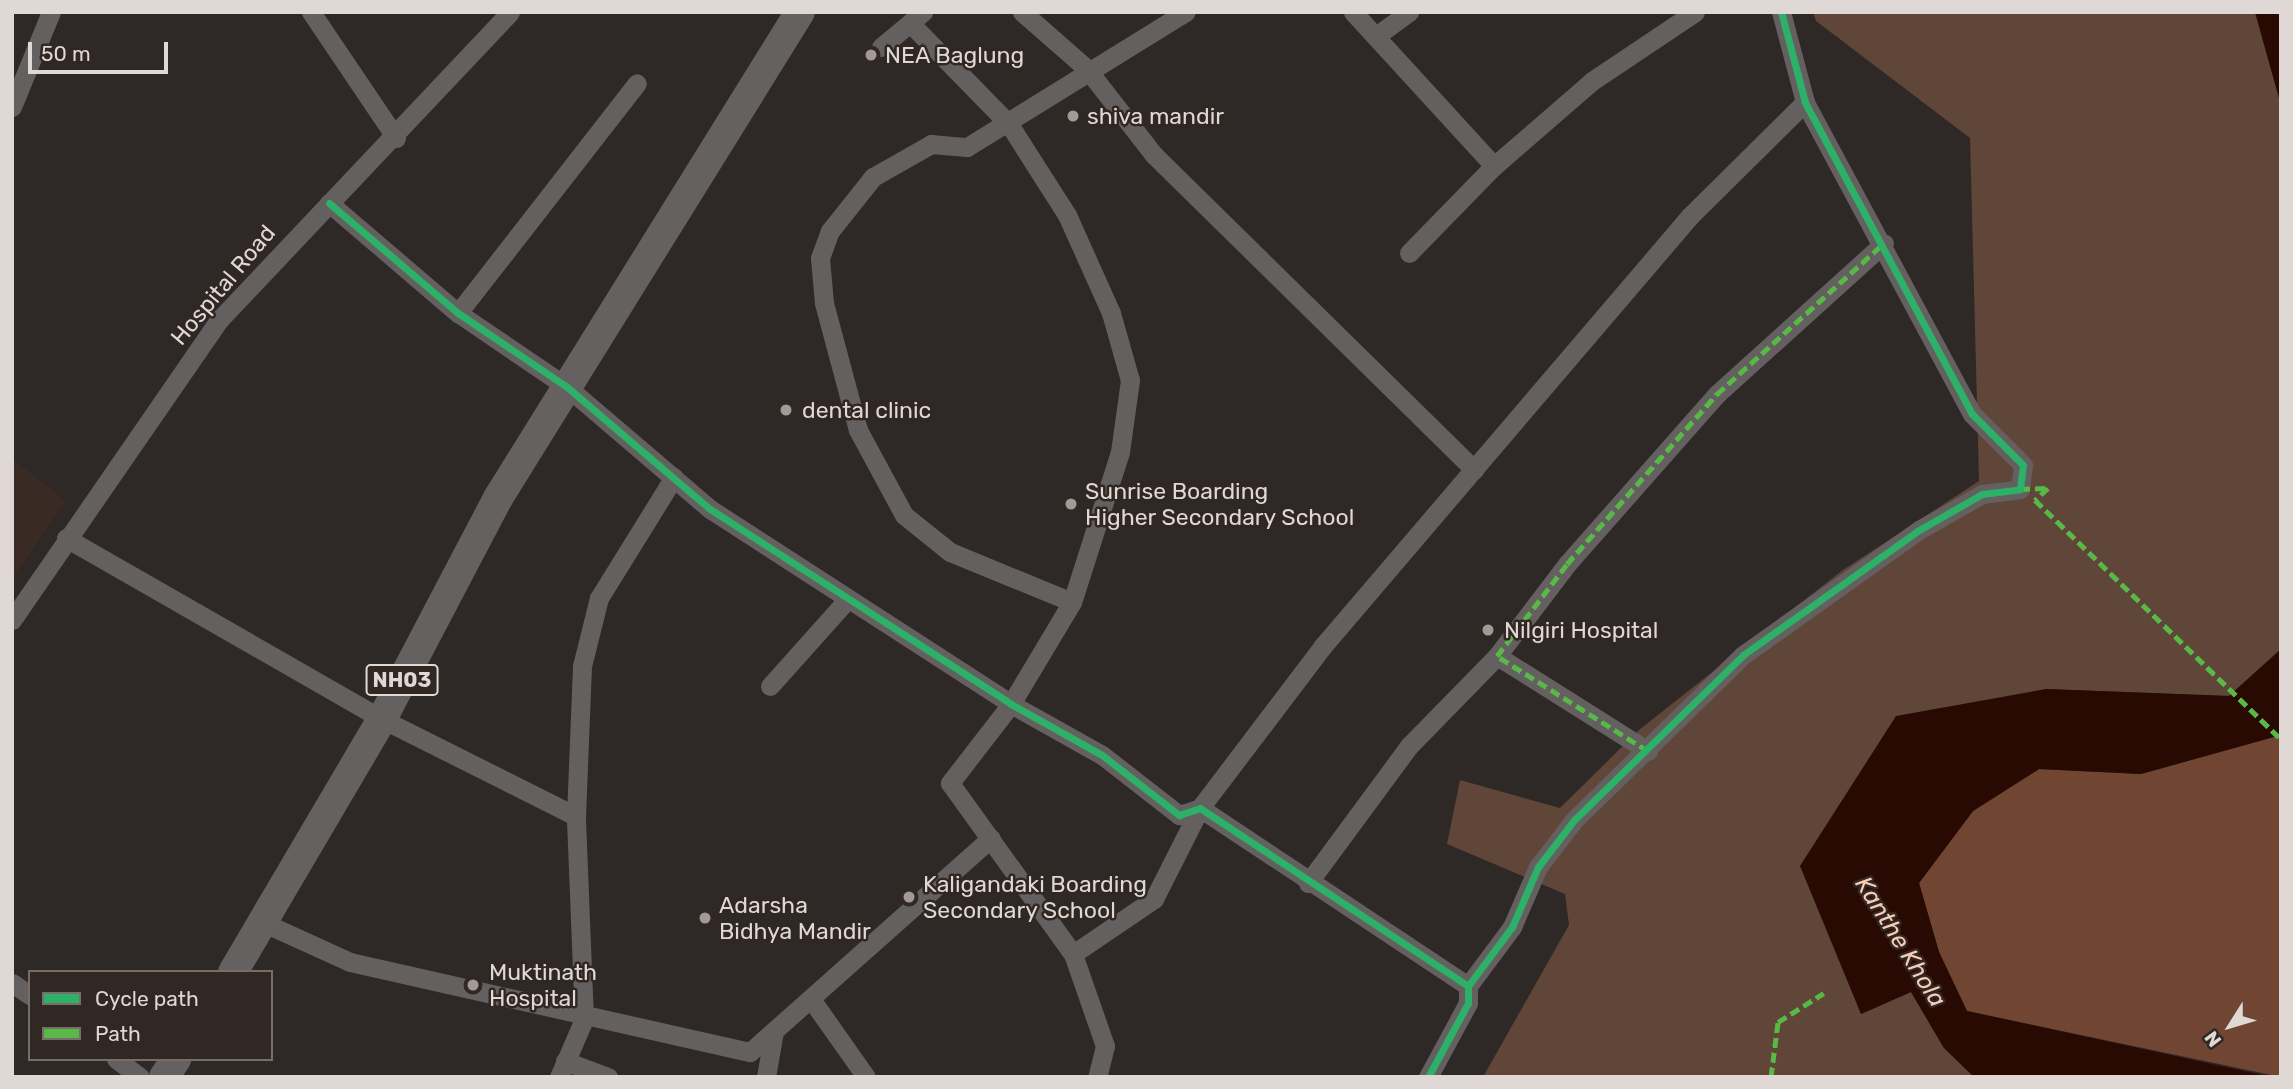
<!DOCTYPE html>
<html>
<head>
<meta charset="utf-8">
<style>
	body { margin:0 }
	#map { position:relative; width:2293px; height:1089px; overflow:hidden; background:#2e2826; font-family:Rubik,sans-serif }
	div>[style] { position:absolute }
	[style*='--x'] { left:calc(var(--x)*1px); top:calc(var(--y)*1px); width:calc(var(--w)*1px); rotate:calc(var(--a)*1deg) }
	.built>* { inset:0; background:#392b24 }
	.green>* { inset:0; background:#604539 }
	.forest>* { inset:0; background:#704532 }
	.water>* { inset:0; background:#280a03 }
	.street>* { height:19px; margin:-9.5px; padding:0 9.5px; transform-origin:9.5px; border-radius:9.5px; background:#646060 }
	.primary>* { height:30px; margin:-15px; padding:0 15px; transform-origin:15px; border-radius:15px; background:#656160 }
	.quiet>* { height:5px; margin-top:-2.5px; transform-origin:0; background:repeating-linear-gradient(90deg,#58b947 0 10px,transparent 0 15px) }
	.cycleway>* { height:7px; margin:-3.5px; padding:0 3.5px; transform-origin:3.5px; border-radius:3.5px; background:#2db169 }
	.dots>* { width:19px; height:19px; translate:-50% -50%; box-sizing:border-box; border:4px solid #312723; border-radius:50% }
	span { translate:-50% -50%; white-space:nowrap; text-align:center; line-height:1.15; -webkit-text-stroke:5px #312723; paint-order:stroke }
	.shield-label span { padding:2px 5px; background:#312723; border:2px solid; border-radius:5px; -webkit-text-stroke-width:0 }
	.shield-label { font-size:21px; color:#dfd8d5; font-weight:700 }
	.poi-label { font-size:23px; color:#dfd8d5 }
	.left { translate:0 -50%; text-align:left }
	.street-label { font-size:23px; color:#dfd8d5 }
	.water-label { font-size:24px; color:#fccbb6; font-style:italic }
	.frame { position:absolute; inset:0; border:14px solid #dfd8d5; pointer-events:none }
	.legend { position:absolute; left:28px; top:970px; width:245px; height:91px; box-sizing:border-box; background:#312723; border:2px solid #776e6a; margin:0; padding:9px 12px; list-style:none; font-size:21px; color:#dfd8d5 }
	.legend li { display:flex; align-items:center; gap:14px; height:35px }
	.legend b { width:35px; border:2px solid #776e6a }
	.north { position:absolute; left:2195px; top:991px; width:70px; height:70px; -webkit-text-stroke:5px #312723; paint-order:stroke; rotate:233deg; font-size:19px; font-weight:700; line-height:28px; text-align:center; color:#dfd8d5 }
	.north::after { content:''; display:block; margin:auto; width:24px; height:32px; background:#dfd8d5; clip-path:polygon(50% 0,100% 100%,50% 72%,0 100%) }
	.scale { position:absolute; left:28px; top:42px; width:140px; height:32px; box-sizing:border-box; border:4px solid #dfd8d5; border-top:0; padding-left:9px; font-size:21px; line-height:24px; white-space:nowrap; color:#dfd8d5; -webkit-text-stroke:5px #312723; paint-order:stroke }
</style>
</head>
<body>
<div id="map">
	<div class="built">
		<div style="clip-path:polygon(12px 458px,66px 501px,12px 579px)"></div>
	</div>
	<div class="green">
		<div style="clip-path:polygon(1813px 12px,2255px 12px,2281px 105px,2281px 649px,2229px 696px,2046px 689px,1843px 966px,1861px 1014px,1911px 992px,1944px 1048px,1974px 1077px,1483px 1077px,1569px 925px,1565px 894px,1447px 844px,1460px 780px,1560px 808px,1639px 730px,1740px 650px,1843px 570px,1979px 481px,1970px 138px,1816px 21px)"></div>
	</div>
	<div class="forest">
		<div style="clip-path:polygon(2281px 735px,2281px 1077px,1967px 1011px,1939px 952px,1919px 883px,1973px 811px,2039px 769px,2141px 774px)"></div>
	</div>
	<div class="water">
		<div style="clip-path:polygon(2255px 12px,2281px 12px,2281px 105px)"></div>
		<div style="clip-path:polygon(2281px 649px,2281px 735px,2141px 774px,2039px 769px,1973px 811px,1919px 883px,1939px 952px,1967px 1011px,2272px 1077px,1974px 1077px,1944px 1048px,1911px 992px,1861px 1014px,1800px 866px,1896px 716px,2046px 689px,2229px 696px)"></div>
	</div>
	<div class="street">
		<div style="--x:311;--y:12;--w:152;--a:56"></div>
		<div style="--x:1022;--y:12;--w:86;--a:41.2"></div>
		<div style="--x:1087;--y:69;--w:109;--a:52.1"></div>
		<div style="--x:1154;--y:155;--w:449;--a:44.5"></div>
		<div style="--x:1353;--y:12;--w:209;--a:47.5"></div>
		<div style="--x:1494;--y:166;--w:130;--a:-40.9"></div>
		<div style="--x:1592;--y:81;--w:124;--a:-33.8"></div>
		<div style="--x:910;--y:23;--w:141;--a:45.6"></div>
		<div style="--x:1009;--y:124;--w:108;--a:57.5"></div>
		<div style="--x:1067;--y:215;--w:107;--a:65.8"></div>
		<div style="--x:1111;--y:313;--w:70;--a:74.2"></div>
		<div style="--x:1130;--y:380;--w:73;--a:97.9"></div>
		<div style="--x:1120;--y:452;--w:157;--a:107.7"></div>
		<div style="--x:1072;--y:602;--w:119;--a:120.9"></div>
		<div style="--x:1011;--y:704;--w:100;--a:127.7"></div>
		<div style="--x:950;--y:783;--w:211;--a:54.3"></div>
		<div style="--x:1073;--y:954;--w:97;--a:70.8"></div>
		<div style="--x:1105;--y:1046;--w:32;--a:104"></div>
		<div style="--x:1376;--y:36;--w:41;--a:-36"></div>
		<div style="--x:881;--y:47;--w:55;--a:-39.8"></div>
		<div style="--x:12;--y:107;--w:103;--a:-67.7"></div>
		<div style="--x:329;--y:203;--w:170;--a:40.5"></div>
		<div style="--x:458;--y:313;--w:132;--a:34.2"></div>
		<div style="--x:567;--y:387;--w:188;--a:40.5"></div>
		<div style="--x:710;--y:509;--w:359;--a:32.9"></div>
		<div style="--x:1011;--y:704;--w:104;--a:29.3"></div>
		<div style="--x:1102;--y:755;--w:98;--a:37.9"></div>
		<div style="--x:1179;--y:815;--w:22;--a:-18"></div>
		<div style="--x:1200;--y:808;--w:322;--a:33.6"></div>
		<div style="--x:1409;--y:253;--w:122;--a:-45.7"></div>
		<div style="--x:458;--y:313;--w:291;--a:-52.1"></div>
		<div style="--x:66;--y:538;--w:364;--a:29.8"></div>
		<div style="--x:382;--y:719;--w:217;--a:26.6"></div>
		<div style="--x:1072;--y:602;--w:132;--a:-157.7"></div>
		<div style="--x:950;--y:552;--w:59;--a:-141.2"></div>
		<div style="--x:904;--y:515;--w:97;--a:-118.4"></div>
		<div style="--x:858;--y:430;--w:131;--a:-105"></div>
		<div style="--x:824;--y:303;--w:45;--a:-95.1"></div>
		<div style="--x:820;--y:258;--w:29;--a:-70"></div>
		<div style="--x:830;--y:231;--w:69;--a:-51.5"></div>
		<div style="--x:873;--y:177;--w:67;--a:-29.6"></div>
		<div style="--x:931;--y:144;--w:36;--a:5"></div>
		<div style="--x:967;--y:147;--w:257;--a:-31.7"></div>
		<div style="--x:12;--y:620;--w:366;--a:-55.4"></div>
		<div style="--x:220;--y:319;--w:422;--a:-46.6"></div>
		<div style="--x:770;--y:686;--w:115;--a:-48.2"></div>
		<div style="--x:1648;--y:751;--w:178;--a:-147.8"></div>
		<div style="--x:1497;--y:656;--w:116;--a:-52.7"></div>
		<div style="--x:1567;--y:564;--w:227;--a:-48.6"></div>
		<div style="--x:1717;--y:394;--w:225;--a:-42.1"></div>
		<div style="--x:1308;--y:883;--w:170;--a:-53.6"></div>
		<div style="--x:1409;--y:746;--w:126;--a:-45.6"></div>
		<div style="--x:262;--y:922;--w:97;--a:24.4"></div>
		<div style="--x:350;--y:962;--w:410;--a:12.7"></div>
		<div style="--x:750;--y:1052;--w:322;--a:-41.6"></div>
		<div style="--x:1073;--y:954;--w:98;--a:-34.2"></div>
		<div style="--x:1154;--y:899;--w:102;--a:-63.2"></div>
		<div style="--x:1200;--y:808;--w:202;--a:-52.8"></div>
		<div style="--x:1322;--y:647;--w:567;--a:-49.51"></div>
		<div style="--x:1690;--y:216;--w:162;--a:-44.7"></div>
		<div style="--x:12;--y:983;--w:22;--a:34"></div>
		<div style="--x:811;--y:999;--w:95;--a:54.8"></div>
		<div style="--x:116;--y:1059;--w:30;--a:37"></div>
		<div style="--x:565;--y:1061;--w:46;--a:20.4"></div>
		<div style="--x:559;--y:1077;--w:63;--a:-66.7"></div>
		<div style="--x:584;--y:1019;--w:203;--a:-92.3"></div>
		<div style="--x:576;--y:816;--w:150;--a:-87.7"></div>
		<div style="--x:582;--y:666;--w:70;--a:-76"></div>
		<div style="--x:599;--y:598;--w:142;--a:-58.2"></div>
		<div style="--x:766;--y:1077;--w:47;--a:-80.1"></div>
		<div style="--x:1428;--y:1077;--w:84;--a:-61.6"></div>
		<div style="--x:1468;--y:1003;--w:17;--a:-90"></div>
		<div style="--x:1468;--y:986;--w:74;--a:-53.3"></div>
		<div style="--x:1512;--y:927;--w:65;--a:-66.6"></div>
		<div style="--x:1538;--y:867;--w:59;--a:-52.5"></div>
		<div style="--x:1574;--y:820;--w:236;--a:-44.3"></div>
		<div style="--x:1743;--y:655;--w:216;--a:-35.4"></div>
		<div style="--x:1919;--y:530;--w:73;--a:-29.7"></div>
		<div style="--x:1982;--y:494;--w:38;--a:-7"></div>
		<div style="--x:2020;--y:489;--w:24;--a:-83"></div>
		<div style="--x:2023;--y:465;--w:72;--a:-135"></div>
		<div style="--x:1972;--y:414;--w:354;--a:-118.2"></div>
		<div style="--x:1805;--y:102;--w:93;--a:-104.9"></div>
	</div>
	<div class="primary">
		<div style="--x:233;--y:972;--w:294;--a:-59.5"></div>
		<div style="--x:382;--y:719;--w:250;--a:-62.3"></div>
		<div style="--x:498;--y:498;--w:572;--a:-58.14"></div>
		<div style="--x:164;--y:1077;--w:22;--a:-56"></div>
	</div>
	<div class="quiet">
		<div style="--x:2020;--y:489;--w:28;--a:-2"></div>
		<div style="--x:2048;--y:488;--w:18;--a:137"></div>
		<div style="--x:2035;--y:500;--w:343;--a:44.2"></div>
		<div style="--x:1648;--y:751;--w:178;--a:-147.8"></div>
		<div style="--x:1497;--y:656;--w:116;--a:-52.7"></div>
		<div style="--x:1567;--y:564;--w:227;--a:-48.6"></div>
		<div style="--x:1717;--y:394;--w:225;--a:-42.1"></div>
		<div style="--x:1771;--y:1077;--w:55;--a:-82.7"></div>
		<div style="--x:1778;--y:1022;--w:54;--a:-32.2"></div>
	</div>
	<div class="cycleway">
		<div style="--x:329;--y:203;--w:170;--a:40.5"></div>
		<div style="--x:458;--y:313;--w:132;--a:34.2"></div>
		<div style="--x:567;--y:387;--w:188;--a:40.5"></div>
		<div style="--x:710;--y:509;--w:359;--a:32.9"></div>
		<div style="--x:1011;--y:704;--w:104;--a:29.3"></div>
		<div style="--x:1102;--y:755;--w:98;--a:37.9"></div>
		<div style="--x:1179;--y:815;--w:22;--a:-18"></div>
		<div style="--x:1200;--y:808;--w:322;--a:33.6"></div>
		<div style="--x:1428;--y:1077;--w:84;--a:-61.6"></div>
		<div style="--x:1468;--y:1003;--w:17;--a:-90"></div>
		<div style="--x:1468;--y:986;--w:74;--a:-53.3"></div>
		<div style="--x:1512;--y:927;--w:65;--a:-66.6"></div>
		<div style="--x:1538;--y:867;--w:59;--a:-52.5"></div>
		<div style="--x:1574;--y:820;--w:236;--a:-44.3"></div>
		<div style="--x:1743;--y:655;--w:216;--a:-35.4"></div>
		<div style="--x:1919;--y:530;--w:73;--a:-29.7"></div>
		<div style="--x:1982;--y:494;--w:38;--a:-7"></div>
		<div style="--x:2020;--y:489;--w:24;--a:-83"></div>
		<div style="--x:2023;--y:465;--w:72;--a:-135"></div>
		<div style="--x:1972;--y:414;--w:354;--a:-118.2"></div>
		<div style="--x:1805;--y:102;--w:93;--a:-104.9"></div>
	</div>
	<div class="dots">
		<div style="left:871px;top:55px;background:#a19a98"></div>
		<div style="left:1073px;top:116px;background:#a19a98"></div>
		<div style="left:786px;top:410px;background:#a19a98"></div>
		<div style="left:1071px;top:504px;background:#a19a98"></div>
		<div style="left:1488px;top:630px;background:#a19a98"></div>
		<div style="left:909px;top:897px;background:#a19a98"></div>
		<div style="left:705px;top:918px;background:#a19a98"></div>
		<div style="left:473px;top:985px;background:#a19a98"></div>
	</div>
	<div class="shield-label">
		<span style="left:402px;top:680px">NH03</span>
	</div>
	<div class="poi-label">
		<span class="left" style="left:885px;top:55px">NEA Baglung</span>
		<span class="left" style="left:1087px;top:116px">shiva mandir</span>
		<span class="left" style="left:802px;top:410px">dental clinic</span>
		<span class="left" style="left:1085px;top:504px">Sunrise Boarding<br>Higher Secondary School</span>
		<span class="left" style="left:1504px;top:630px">Nilgiri Hospital</span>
		<span class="left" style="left:923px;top:897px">Kaligandaki Boarding<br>Secondary School</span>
		<span class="left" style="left:719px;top:918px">Adarsha<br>Bidhya Mandir</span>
		<span class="left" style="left:489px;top:985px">Muktinath<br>Hospital</span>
	</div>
	<div class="street-label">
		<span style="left:223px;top:285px;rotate:-50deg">Hospital Road</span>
	</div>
	<div class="water-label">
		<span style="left:1900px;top:942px;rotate:58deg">Kanthe Khola</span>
	</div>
	<div class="frame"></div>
	<ul class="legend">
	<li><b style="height:9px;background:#2db169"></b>Cycle path</li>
	<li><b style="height:9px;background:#58b947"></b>Path</li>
	</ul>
	<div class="north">N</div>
	<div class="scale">50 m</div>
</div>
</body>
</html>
